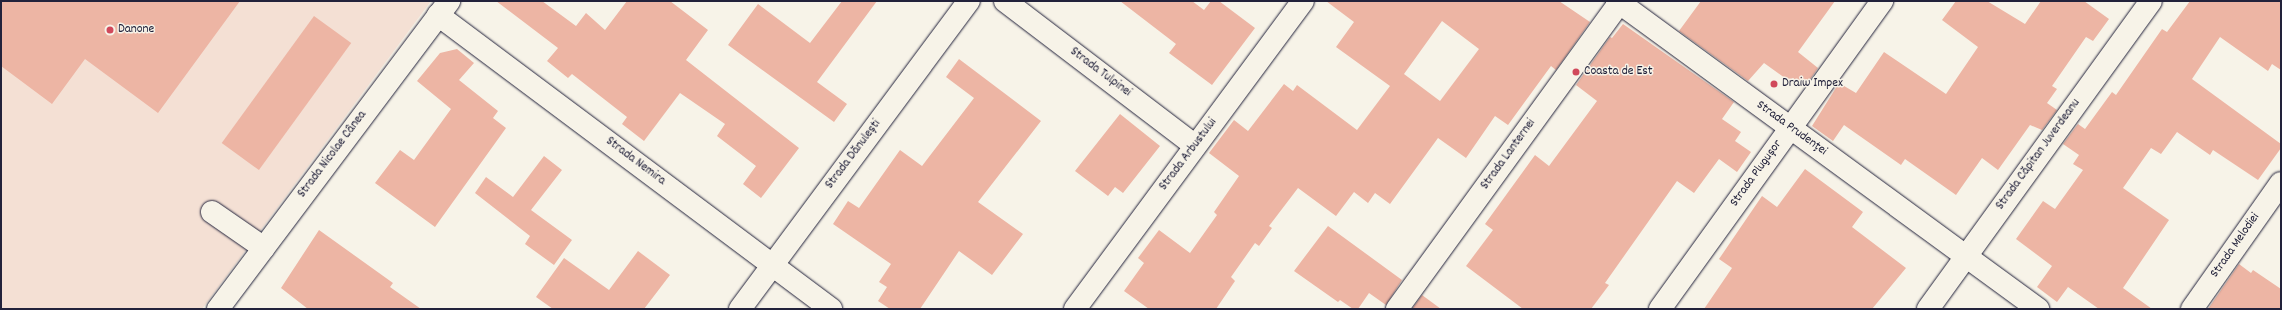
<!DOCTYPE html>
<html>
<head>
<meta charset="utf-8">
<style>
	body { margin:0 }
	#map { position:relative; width:2282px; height:310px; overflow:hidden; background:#f7f3e8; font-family:Dekko,sans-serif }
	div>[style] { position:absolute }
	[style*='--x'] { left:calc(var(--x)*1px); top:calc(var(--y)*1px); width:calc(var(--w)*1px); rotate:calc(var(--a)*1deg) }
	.built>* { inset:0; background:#f4e0d4 }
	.building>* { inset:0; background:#edb5a4; transform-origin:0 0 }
	.roads { filter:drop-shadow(0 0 1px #22223b) drop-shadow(0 0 1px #22223b) }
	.minor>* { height:22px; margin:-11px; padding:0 11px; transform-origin:11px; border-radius:11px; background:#f7f3e8 }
	.dots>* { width:11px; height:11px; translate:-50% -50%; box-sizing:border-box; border:2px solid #f7f3e8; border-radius:50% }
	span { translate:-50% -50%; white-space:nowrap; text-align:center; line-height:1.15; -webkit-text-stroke:3px #f7f3e8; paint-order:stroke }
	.poi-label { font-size:13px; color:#22223b }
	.left { translate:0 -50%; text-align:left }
	.street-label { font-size:13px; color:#22223b }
	.frame { position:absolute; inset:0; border:2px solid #22223b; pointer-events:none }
</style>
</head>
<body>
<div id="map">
	<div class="built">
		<div style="clip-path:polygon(1px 1px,431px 1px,202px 309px,1px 309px)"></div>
	</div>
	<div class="building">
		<div style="clip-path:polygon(1px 1px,240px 1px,158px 113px,85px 59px,52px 104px,1px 66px)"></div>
		<div style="clip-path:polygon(496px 1px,542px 1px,576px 26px,586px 13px,605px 30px,627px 1px,670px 1px,708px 30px,686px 60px,799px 148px,761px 198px,743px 184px,756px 166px,717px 136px,725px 124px,680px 93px,644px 141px,622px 124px,627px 117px,572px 74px,568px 78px,547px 61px,558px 48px)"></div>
		<div style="clip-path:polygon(842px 1px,877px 1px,817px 82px,847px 104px,834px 122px,728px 45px,758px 4px,810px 43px)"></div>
		<div style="clip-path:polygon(1120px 1px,1192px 1px,1204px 10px,1211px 1px,1219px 1px,1255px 28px,1212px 85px,1169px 53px,1176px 44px)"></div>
		<div style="clip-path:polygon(evenodd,1326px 1px,1559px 1px,1590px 22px,1556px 70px,1551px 66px,1508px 125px,1495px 116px,1466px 158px,1438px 138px,1390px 204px,1375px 193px,1368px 203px,1354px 192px,1336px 216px,1298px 188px,1269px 226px,1272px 228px,1259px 246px,1255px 243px,1231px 277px,1235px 281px,1216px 309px,1149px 309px,1124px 291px,1144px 263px,1138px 258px,1159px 230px,1190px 253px,1217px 215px,1214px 212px,1239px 176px,1209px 153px,1234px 120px,1248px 131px,1284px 84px,1293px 91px,1297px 85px,1357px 130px,1390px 86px,1336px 47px,1354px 22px,1326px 1px,1442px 21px,1479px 49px,1440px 101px,1404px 74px,1442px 21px)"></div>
		<div style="clip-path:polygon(1701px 1px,1835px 1px,1798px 52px,1818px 68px,1805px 87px,1793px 78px,1789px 81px,1764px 63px,1748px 81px,1679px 31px)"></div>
		<div style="clip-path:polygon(1956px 1px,1987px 1px,2025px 24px,2041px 1px,2084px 1px,2109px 19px,2093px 41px,2086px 37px,2052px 86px,2057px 89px,2047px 103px,2057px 110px,2042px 130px,2030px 125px,1998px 170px,1982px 158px,1956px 195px,1905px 159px,1901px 165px,1844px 125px,1833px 141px,1812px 126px,1839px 83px,1856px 93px,1884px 52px,1946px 94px,1978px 47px,1942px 20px)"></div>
		<div style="clip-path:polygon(2190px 1px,2281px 1px,2281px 70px,2272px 64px,2268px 71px,2220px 37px,2192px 79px,2281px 144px,2281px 148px,2258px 180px,2213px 150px,2210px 155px,2177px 132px,2161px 154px,2151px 148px,2123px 188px,2169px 220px,2123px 288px,2152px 309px,2099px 309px,2068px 287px,2057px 302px,2037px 287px,2052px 266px,2016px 239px,2043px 201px,2055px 209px,2083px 170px,2073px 164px,2079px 155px,2063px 144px,2078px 124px,2085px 129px,2112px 92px,2116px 95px,2162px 29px,2167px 32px)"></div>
		<div style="left:314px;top:16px;width:46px;height:157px;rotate:36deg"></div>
		<div style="clip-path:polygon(1623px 24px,1734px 102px,1722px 119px,1741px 132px,1735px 141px,1751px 152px,1737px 172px,1719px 159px,1694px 193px,1677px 181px,1605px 283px,1609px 285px,1591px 309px,1523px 309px,1466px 266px,1493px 230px,1485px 224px,1535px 155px,1549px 166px,1597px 101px,1576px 85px,1610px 37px,1612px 38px)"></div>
		<div style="clip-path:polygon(457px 49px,474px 63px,459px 80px,498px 111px,493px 118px,506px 128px,435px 227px,375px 183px,400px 150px,414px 160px,451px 109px,417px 81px,440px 53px)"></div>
		<div style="clip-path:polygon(959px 59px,1041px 121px,978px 202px,1023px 234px,992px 275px,959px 251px,920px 309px,890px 309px,878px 301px,887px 287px,879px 282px,891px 264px,833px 224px,848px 201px,859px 208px,900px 150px,922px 166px,974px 98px,946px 77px)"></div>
		<div style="clip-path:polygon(1120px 114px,1160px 146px,1123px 193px,1115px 187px,1108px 196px,1075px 171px)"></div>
		<div style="clip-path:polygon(544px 156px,562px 170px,531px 210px,572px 240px,554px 265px,525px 244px,530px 236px,475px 193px,486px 177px,513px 197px)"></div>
		<div style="clip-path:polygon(1805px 169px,1863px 212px,1852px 227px,1906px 268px,1872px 309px,1704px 309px,1732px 268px,1719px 259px,1762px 196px,1777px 207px)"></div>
		<div style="clip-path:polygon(1328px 226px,1402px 280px,1386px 305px,1369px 293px,1358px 309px,1353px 309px,1340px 300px,1338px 302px,1294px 271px)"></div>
		<div style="clip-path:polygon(319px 230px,393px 283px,390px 287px,421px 309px,308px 309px,281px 288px)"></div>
		<div style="clip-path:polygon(638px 251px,670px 275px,644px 309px,553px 309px,536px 297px,564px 258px,609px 290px)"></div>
		<div style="clip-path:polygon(2239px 264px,2251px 273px,2253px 270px,2281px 289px,2281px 309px,2208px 309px)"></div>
		<div style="clip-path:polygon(1422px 295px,1441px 309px,1412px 309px)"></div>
	</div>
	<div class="roads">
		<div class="minor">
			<div style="--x:1005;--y:1;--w:239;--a:37.3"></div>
			<div style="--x:1617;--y:1;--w:522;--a:36.19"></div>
			<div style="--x:438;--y:15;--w:491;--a:36.8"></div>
			<div style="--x:212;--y:212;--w:63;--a:34.7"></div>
			<div style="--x:218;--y:309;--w:385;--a:-53.1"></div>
			<div style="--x:740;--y:309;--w:384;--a:-53.4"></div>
			<div style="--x:1075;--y:309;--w:383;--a:-53.5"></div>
			<div style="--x:1397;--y:309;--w:381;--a:-54"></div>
			<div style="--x:1660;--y:309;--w:380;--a:-54.2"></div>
			<div style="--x:1928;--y:309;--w:380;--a:-54.1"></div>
			<div style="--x:2192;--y:309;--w:154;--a:-54.8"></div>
		</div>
	</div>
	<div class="dots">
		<div style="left:110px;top:30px;background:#d1495b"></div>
		<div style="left:1576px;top:72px;background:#d1495b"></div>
		<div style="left:1774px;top:84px;background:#d1495b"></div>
	</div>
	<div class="poi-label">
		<span class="left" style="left:118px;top:30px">Danone</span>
		<span class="left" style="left:1584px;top:72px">Coasta de Est</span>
		<span class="left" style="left:1782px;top:84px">Draiw Impex</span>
	</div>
	<div class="street-label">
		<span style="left:1100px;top:73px;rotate:37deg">Strada Tulpinei</span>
		<span style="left:1791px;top:129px;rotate:36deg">Strada Prudenței</span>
		<span style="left:333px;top:155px;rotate:-53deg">Strada Nicolae Cânea</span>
		<span style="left:854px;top:155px;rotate:-53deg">Strada Dănulești</span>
		<span style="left:1189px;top:155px;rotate:-53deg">Strada Arbustului</span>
		<span style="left:1509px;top:155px;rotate:-54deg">Strada Lanternei</span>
		<span style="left:2039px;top:155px;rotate:-54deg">Strada Căpitan Juverdeanu</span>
		<span style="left:635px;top:162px;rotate:37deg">Strada Nemira</span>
		<span style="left:1757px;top:174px;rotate:-54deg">Strada Plugușor</span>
		<span style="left:2236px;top:246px;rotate:-55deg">Strada Melodiei</span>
	</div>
	<div class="frame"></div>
</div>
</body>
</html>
